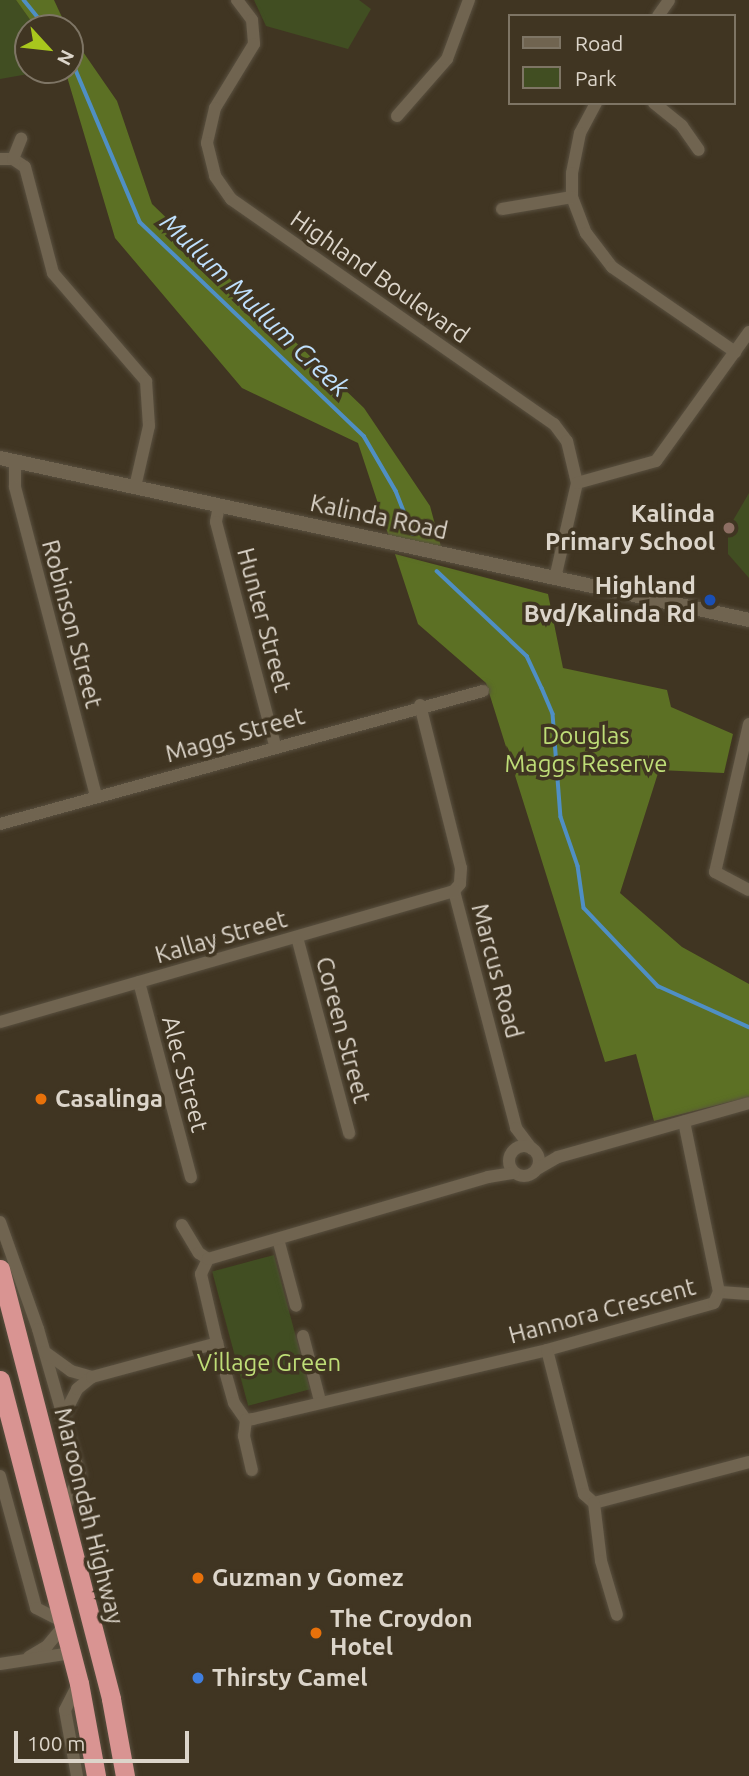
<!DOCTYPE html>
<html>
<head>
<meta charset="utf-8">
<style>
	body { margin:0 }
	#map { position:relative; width:749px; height:1776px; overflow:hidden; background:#403522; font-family:Ubuntu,sans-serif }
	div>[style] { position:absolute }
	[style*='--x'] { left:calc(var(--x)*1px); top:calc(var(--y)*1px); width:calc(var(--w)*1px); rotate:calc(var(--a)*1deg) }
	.green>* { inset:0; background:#414e22; transform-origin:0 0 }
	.forest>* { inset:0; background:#5c7024 }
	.stream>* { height:3.5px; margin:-1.75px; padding:0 1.75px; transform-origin:1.75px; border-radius:1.75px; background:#4f8fc4 }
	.roads { filter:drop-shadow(0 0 2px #595040) drop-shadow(0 0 2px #595040) }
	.minor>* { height:12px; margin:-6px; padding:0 6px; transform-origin:6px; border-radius:6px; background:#706450 }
	.minor>.ring { margin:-6px; padding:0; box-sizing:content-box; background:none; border:12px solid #706450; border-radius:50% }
	.tertiary>* { height:14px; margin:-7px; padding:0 7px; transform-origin:7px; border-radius:7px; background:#706450 }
	.trunk>* { height:19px; margin:-9.5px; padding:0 9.5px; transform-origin:9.5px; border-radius:9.5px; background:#d99492 }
	.dots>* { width:19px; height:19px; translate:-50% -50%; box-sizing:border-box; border:4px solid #403522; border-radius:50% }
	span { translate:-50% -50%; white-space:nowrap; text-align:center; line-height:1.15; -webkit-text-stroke:7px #403522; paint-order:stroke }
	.street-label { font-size:24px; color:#dcd5ca }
	.poi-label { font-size:24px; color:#dcd5ca; font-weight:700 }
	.right { translate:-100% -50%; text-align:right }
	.left { translate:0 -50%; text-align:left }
	.park-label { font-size:24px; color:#bedd77 }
	.water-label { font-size:26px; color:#bfe0fd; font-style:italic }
	.legend { position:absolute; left:508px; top:14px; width:228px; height:91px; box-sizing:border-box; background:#403522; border:2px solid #7e7565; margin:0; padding:9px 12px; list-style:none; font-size:21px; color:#dcd5ca }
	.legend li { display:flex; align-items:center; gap:14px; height:35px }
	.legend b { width:35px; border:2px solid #7e7565 }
	.north { position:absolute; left:14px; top:14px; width:70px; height:70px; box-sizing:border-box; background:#403522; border:2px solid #7e7565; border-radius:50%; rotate:117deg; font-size:19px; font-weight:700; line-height:28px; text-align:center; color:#dcd5ca }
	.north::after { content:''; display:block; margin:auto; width:24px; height:32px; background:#a8c71d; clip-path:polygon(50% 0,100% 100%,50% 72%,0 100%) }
	.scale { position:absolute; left:14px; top:1731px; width:175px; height:32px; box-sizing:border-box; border:4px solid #dcd5ca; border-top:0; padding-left:9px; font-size:21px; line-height:24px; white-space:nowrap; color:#dcd5ca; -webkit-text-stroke:5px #403522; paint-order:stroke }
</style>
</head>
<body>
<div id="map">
	<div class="green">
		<div style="clip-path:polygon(0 0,16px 0,36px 28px,28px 28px,28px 70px,51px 70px,0 79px)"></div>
		<div style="clip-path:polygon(254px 0,359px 0,371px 9px,348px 49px,266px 26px)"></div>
		<div style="clip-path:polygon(749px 493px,749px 578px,728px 554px,728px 529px)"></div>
		<div style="left:274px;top:1255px;width:139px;height:64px;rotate:75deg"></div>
	</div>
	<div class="forest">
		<div style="clip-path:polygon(16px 0,54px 0,67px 28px,36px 28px)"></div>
		<div style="clip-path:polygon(70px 33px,117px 101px,152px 204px,364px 408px,430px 506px,443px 554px,391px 543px,358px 443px,242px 388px,115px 238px,65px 70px,70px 70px)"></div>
		<div style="clip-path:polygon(395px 554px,548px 594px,563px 668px,667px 690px,671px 707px,733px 734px,724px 773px,659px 770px,620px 893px,682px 947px,749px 984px,749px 1097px,654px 1121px,636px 1054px,605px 1062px,486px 683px,418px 624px)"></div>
	</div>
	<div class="stream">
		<div style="--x:24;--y:0;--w:36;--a:51"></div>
		<div style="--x:70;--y:56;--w:180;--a:67.1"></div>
		<div style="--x:140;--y:222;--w:310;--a:43.7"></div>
		<div style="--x:364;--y:436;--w:64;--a:59.8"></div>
		<div style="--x:396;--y:491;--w:46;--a:68.4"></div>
		<div style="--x:437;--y:571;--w:124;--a:43.4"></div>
		<div style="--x:527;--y:656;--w:35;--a:65"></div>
		<div style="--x:542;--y:688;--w:28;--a:67"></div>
		<div style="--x:553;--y:714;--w:103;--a:85.6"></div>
		<div style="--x:561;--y:817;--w:52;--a:70.9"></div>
		<div style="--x:578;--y:866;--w:42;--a:81.9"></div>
		<div style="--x:584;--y:908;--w:108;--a:46.5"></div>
		<div style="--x:658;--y:986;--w:100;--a:24.3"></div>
	</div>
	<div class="roads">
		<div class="minor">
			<div style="--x:237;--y:0;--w:25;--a:53"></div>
			<div style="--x:252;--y:20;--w:24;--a:85"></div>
			<div style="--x:254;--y:44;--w:75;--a:121.4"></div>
			<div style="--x:215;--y:108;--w:36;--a:103"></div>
			<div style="--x:207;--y:143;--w:34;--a:76"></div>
			<div style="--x:215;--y:176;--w:28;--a:55"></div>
			<div style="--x:231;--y:199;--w:394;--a:34.9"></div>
			<div style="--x:554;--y:424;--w:21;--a:53"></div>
			<div style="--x:567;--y:441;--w:43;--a:76.6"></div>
			<div style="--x:577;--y:483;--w:98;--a:103"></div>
			<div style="--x:658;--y:16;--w:19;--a:-55"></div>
			<div style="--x:596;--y:103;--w:34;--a:118"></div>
			<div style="--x:580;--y:133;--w:41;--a:101.3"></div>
			<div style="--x:572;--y:173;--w:24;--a:90"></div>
			<div style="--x:572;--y:197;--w:39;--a:69"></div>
			<div style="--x:586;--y:233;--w:43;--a:52.6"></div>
			<div style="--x:612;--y:267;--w:150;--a:34.6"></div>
			<div style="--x:654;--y:103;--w:36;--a:39"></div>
			<div style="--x:682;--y:126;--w:29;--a:55"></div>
			<div style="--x:397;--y:116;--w:76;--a:-48.7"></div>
			<div style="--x:447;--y:59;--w:63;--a:-69.6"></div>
			<div style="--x:0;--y:159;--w:13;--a:0"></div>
			<div style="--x:13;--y:159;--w:14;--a:34"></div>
			<div style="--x:25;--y:167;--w:110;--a:75.2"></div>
			<div style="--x:53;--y:273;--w:143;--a:49.3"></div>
			<div style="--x:146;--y:381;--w:45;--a:86.2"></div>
			<div style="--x:149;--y:426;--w:63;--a:102.9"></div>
			<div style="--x:13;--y:159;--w:22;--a:-68"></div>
			<div style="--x:502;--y:209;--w:71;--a:-9.7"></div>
			<div style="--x:15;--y:461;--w:26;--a:90"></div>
			<div style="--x:15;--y:487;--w:319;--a:75.3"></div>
			<div style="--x:577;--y:483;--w:82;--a:-15.6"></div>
			<div style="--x:656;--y:461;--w:159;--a:-54.2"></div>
			<div style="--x:219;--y:506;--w:16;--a:101"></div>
			<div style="--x:216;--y:522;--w:231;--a:75.2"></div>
			<div style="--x:420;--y:705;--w:168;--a:75.9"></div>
			<div style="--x:461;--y:868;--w:16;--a:94"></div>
			<div style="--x:460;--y:884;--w:9;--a:131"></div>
			<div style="--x:454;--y:891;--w:245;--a:75.3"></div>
			<div style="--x:516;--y:1128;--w:26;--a:53"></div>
			<div style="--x:749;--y:724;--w:152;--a:102.9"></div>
			<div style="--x:715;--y:872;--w:38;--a:28"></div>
			<div style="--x:0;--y:824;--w:501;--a:-15.4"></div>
			<div style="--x:297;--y:937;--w:203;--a:75.1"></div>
			<div style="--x:139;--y:982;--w:202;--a:75.1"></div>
			<div style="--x:0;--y:1022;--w:473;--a:-16.1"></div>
			<div class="ring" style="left:509px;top:1146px;width:18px;height:18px"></div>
			<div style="--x:537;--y:1169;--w:24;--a:-30"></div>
			<div style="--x:558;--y:1157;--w:198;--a:-15.8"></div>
			<div style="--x:0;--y:1222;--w:114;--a:70.4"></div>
			<div style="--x:38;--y:1329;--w:152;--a:74"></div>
			<div style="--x:80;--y:1475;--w:41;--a:114.7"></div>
			<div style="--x:182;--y:1225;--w:33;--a:59"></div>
			<div style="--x:199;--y:1253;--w:11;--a:34"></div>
			<div style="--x:278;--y:1239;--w:69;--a:75"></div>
			<div style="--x:719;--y:1292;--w:30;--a:4"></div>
			<div style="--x:303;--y:1336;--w:67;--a:75.3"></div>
			<div style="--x:217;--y:1343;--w:62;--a:74.2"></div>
			<div style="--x:234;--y:1403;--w:21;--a:55"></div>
			<div style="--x:246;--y:1420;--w:7;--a:-8"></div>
			<div style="--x:253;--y:1419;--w:302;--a:-13.2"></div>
			<div style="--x:547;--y:1350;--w:173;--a:-15.7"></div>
			<div style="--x:714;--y:1303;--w:12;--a:-66"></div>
			<div style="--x:719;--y:1292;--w:174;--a:-101.6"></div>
			<div style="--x:547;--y:1350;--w:149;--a:75.6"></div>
			<div style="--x:584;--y:1494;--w:13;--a:42"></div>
			<div style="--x:594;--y:1503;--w:160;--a:-14.8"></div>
			<div style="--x:45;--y:1352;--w:32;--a:36"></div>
			<div style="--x:71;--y:1371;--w:22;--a:16"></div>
			<div style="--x:63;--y:1417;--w:31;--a:-63"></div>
			<div style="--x:77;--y:1389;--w:19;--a:-39"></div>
			<div style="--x:92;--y:1377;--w:130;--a:-15.2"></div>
			<div style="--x:217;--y:1343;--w:71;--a:-103.1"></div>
			<div style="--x:201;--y:1274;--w:17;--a:-65"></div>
			<div style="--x:208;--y:1259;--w:292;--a:-16.3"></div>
			<div style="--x:488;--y:1177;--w:26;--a:-9"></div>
			<div style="--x:246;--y:1420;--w:16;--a:97"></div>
			<div style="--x:244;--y:1436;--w:35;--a:77"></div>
			<div style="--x:0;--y:1476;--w:137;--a:74.7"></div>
			<div style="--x:36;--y:1608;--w:30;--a:27"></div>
			<div style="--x:594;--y:1503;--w:58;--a:83.1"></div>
			<div style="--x:601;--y:1561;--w:56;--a:73.5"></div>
			<div style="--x:29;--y:1657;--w:21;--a:-31"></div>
			<div style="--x:47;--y:1646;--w:26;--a:-50"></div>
			<div style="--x:0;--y:1664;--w:72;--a:-8.8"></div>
			<div style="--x:77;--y:1776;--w:67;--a:-100.3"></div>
			<div style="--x:65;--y:1710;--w:30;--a:-63"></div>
		</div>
		<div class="tertiary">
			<div style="--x:0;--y:458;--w:766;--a:12.2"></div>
		</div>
		<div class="trunk">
			<div style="--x:0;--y:1269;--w:444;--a:75.5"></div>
			<div style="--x:111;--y:1699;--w:78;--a:79.7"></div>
			<div style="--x:0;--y:1380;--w:313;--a:75.4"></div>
			<div style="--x:79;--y:1683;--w:95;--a:79.6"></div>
		</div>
	</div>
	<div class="dots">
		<div style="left:729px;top:528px;background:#8d6e63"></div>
		<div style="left:710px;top:600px;background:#1a4fb4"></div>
		<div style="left:41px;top:1099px;background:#e8710a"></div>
		<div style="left:198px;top:1578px;background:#e8710a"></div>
		<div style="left:316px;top:1633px;background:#e8710a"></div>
		<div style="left:198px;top:1678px;background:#3f7fe0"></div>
	</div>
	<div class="street-label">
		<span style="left:380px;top:277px;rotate:35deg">Highland Boulevard</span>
		<span style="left:379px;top:517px;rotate:12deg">Kalinda Road</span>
		<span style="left:264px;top:620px;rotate:75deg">Hunter Street</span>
		<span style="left:72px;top:624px;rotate:75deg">Robinson Street</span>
		<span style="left:235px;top:735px;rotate:-16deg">Maggs Street</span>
		<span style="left:221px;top:937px;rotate:-16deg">Kallay Street</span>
		<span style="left:497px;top:971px;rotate:75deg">Marcus Road</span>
		<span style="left:343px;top:1030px;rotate:75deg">Coreen Street</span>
		<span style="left:185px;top:1074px;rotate:75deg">Alec Street</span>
		<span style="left:602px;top:1311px;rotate:-15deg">Hannora Crescent</span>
		<span style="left:89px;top:1516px;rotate:76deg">Maroondah Highway</span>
	</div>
	<div class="poi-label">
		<span class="right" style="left:715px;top:528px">Kalinda<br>Primary School</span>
		<span class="right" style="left:696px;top:600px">Highland<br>Bvd/Kalinda Rd</span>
		<span class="left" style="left:55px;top:1099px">Casalinga</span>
		<span class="left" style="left:212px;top:1578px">Guzman y Gomez</span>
		<span class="left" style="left:330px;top:1633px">The Croydon<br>Hotel</span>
		<span class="left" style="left:212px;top:1678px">Thirsty Camel</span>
	</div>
	<div class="park-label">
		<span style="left:586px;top:750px">Douglas<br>Maggs Reserve</span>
		<span style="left:269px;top:1363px">Village Green</span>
	</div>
	<div class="water-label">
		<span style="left:255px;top:305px;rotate:44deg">Mullum Mullum Creek</span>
	</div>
	<ul class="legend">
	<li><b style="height:9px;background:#706450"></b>Road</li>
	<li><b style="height:19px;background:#414e22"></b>Park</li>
	</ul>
	<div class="north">N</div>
	<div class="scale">100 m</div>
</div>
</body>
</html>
